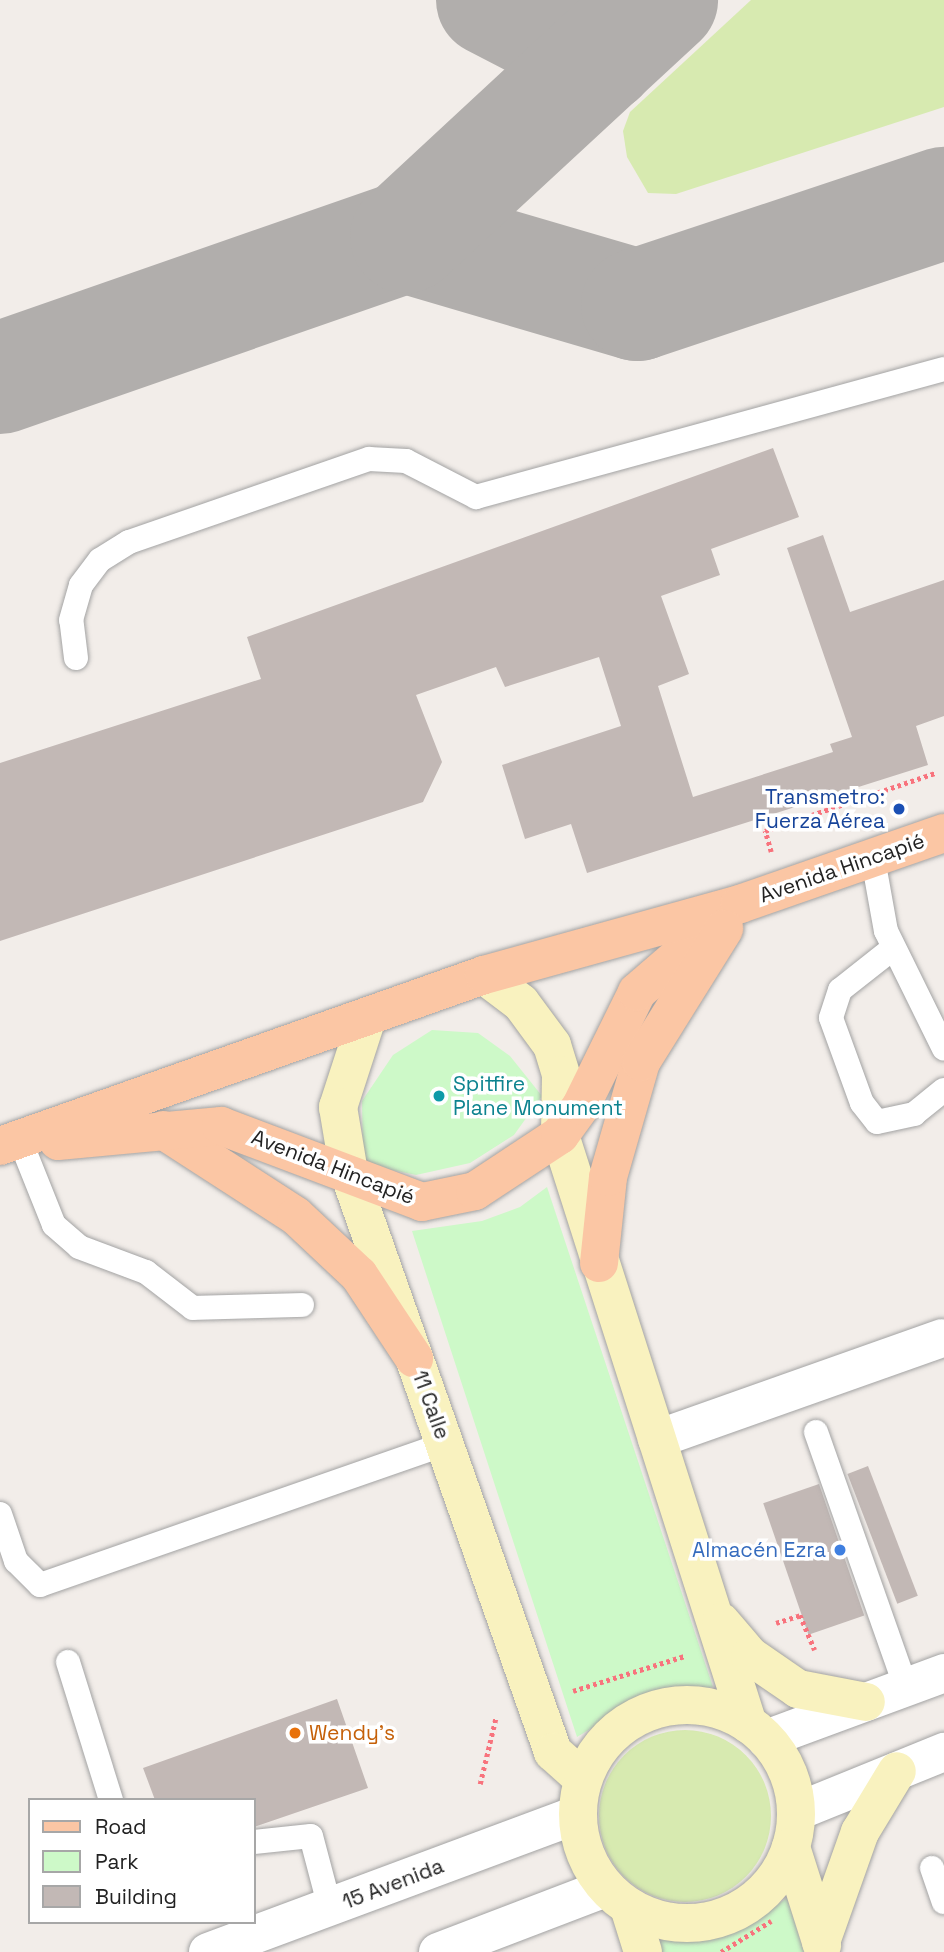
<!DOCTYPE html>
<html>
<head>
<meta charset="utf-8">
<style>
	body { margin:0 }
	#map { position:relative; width:944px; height:1952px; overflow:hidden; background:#f2ede9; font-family:"Space Grotesk",sans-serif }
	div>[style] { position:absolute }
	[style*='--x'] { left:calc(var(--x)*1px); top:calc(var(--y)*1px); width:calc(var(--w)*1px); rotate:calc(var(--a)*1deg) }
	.grass>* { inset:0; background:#d7eab0 }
	.round { border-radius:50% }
	.park>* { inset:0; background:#cdf9c8 }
	.taxiway>* { height:112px; margin:-56px; padding:0 56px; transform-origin:56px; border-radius:56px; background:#b1aeac }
	.building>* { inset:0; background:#c2b8b5; transform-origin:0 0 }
	.path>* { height:4.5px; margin-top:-2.25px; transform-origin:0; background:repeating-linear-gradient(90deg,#f8737d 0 3.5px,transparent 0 7px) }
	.roads { filter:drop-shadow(0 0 2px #a3a3a3) drop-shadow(0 0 2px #a3a3a3) }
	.service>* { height:24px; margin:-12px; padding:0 12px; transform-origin:12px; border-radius:12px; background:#fff }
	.minor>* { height:38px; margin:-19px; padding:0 19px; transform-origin:19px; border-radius:19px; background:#fff }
	.tertiary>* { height:38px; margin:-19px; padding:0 19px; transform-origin:19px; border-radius:19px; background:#fff }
	.secondary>* { height:38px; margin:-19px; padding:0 19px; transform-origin:19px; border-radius:19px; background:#f9f2bf }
	.secondary>.ring { margin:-19px; padding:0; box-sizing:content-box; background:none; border:38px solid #f9f2bf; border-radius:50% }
	.primary>* { height:38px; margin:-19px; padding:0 19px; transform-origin:19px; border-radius:19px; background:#fbc6a4 }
	.dots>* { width:19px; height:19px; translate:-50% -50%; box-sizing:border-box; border:4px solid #fff; border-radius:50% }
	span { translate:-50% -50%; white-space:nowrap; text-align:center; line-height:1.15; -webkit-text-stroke:7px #fff; paint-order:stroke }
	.transit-label { font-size:21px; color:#164399 }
	.right { translate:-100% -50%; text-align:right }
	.street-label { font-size:21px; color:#222 }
	.culture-label { font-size:21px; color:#0d838f }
	.left { translate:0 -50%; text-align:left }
	.shop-label { font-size:21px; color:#366cbe }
	.food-label { font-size:21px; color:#c56008 }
	.legend { position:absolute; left:28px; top:1798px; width:228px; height:126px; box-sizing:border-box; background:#fff; border:2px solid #a7a7a7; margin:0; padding:9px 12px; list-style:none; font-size:21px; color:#222 }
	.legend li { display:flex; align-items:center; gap:14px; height:35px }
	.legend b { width:35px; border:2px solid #a7a7a7 }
</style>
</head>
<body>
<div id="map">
	<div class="grass">
		<div style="clip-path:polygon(751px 0,944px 0,944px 107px,676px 194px,648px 193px,627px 157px,623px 131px,630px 112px)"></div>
		<div class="round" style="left:599px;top:1730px;width:172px;height:172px"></div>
	</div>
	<div class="park">
		<div style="clip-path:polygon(432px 1030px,478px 1033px,510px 1056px,542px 1096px,514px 1135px,470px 1163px,416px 1175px,363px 1164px,362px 1101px,393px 1055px)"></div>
		<div style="clip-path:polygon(547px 1187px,713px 1687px,641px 1698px,577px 1737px,412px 1231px,482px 1221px,520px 1207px)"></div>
		<div style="clip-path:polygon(787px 1898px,804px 1952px,656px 1952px,652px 1939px,692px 1942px,744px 1926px)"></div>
	</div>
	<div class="taxiway">
		<div style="--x:492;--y:0;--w:123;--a:27.6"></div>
		<div style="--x:406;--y:237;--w:241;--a:16.4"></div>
		<div style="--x:637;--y:305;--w:324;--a:-18.4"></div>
		<div style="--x:0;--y:378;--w:430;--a:-19.2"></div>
		<div style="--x:406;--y:237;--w:349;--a:-42.8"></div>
	</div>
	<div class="building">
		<div style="clip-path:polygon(773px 448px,799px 517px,711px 549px,720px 575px,661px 596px,689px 674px,658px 686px,693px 797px,833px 752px,830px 744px,852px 737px,787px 548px,823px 535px,850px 612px,944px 580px,944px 716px,916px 726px,928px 765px,587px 873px,571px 824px,525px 839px,502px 765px,621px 726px,599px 657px,505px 687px,496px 667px,416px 695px,442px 762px,423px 802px,0 941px,0 763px,261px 679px,247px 637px)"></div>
		<div style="left:868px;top:1466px;width:139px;height:22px;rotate:69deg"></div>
		<div style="left:819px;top:1484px;width:139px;height:59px;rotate:71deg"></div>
		<div style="clip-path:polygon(337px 1699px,368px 1788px,254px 1827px,254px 1800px,155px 1800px,143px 1768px)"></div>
	</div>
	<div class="path">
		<div style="--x:771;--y:852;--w:22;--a:-106"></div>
		<div style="--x:765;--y:831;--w:180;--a:-18.8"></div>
		<div style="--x:776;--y:1623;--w:25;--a:-18"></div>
		<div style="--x:800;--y:1615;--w:38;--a:67"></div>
		<div style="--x:573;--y:1691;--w:117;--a:-17.4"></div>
		<div style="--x:480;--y:1784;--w:69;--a:-76.6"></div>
		<div style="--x:721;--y:1952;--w:59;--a:-31.8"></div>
	</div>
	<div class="roads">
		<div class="service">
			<div style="--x:76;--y:658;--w:38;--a:-97"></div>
			<div style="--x:71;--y:620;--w:36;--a:-74"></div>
			<div style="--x:81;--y:585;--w:31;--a:-53"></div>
			<div style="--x:100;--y:560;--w:34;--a:-32"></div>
			<div style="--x:129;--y:542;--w:254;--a:-19.1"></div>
			<div style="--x:369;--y:459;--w:37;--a:3"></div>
			<div style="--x:406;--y:461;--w:79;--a:27.2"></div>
			<div style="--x:476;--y:497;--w:485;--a:-15.3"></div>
			<div style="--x:873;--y:859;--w:73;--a:79.8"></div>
			<div style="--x:886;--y:931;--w:131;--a:63.8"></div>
			<div style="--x:892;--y:949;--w:66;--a:141.7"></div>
			<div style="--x:840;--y:990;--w:29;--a:108"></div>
			<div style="--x:831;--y:1018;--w:90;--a:70"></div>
			<div style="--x:862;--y:1103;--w:24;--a:52"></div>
			<div style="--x:877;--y:1122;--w:38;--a:-12"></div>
			<div style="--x:914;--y:1114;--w:38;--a:-39"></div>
			<div style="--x:22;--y:1145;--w:86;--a:68.2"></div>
			<div style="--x:54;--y:1225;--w:33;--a:41"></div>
			<div style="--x:79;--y:1247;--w:72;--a:20.5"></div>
			<div style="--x:146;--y:1272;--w:59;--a:37.5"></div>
			<div style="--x:193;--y:1308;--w:109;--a:-1.6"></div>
			<div style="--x:816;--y:1432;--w:270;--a:70.6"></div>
			<div style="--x:0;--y:1514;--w:50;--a:71.2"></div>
			<div style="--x:16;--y:1561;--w:34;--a:45"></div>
			<div style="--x:40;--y:1585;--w:429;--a:-19.2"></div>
			<div style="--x:68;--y:1662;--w:145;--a:72.7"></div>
			<div style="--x:254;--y:1842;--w:57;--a:-6"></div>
			<div style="--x:311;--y:1836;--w:74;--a:75.2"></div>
			<div style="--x:932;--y:1868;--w:36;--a:71"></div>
		</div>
		<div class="minor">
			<div style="--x:657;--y:1439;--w:302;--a:-19.5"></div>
		</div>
		<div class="tertiary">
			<div style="--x:766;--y:1739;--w:190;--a:-20.3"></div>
			<div style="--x:796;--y:1812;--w:160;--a:-22.1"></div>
			<div style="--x:208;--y:1952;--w:394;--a:-20.4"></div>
			<div style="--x:438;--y:1952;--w:180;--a:-20.9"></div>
		</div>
		<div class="secondary">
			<div style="--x:484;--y:975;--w:46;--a:37.1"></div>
			<div style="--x:521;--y:1003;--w:52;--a:53.6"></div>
			<div style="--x:552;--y:1045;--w:31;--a:73"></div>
			<div style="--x:561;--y:1075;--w:60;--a:91"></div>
			<div style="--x:560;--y:1135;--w:618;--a:72.3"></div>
			<div style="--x:367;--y:1018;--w:94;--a:108"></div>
			<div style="--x:338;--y:1107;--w:67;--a:80.5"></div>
			<div style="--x:349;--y:1173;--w:614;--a:70.59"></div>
			<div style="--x:553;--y:1752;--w:40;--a:42"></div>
			<div style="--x:721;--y:1622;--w:45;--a:49.5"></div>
			<div style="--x:750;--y:1656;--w:58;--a:34.5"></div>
			<div style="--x:798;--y:1689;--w:69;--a:10.8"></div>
			<div class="ring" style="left:578px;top:1705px;width:180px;height:180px"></div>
			<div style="--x:791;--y:1847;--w:103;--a:72.4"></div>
			<div style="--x:629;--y:1907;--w:47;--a:72.7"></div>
			<div style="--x:821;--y:1942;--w:117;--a:-70.5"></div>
			<div style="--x:860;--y:1832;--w:71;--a:-58.8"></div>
		</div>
		<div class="primary">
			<div style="--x:163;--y:1130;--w:158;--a:32.9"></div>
			<div style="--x:296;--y:1216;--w:86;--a:43.1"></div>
			<div style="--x:359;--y:1275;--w:100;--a:56.5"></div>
			<div style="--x:58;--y:1141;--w:164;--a:-5.3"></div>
			<div style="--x:221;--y:1126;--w:215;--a:20.7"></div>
			<div style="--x:422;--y:1202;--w:54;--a:-11.7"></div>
			<div style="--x:475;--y:1191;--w:102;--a:-33.4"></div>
			<div style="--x:560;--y:1135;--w:36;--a:-54"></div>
			<div style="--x:581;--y:1106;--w:127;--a:-63.8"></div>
			<div style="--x:637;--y:992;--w:116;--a:-40.8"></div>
			<div style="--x:0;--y:1146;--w:513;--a:-19.46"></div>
			<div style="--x:484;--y:975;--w:266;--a:-15.5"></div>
			<div style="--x:740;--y:904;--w:216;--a:-19.2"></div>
			<div style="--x:599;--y:1263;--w:86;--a:-84"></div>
			<div style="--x:608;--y:1177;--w:120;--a:-74"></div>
			<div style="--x:641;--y:1062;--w:157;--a:-58"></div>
		</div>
	</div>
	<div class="dots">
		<div style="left:899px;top:809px;background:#1a4fb4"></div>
		<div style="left:439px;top:1096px;background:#0f9aa8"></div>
		<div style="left:840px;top:1550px;background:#3f7fe0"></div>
		<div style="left:295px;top:1733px;background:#e8710a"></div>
	</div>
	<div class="transit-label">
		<span class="right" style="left:885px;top:809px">Transmetro:<br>Fuerza Aérea</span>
	</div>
	<div class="street-label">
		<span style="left:842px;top:868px;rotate:-19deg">Avenida Hincapié</span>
		<span style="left:333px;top:1167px;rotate:21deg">Avenida Hincapié</span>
		<span style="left:431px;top:1405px;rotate:70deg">11 Calle</span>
		<span style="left:393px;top:1884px;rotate:-21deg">15 Avenida</span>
	</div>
	<div class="culture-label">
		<span class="left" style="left:453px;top:1096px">Spitfire<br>Plane Monument</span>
	</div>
	<div class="shop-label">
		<span class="right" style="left:826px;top:1550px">Almacén Ezra</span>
	</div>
	<div class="food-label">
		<span class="left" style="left:309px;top:1733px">Wendy's</span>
	</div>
	<ul class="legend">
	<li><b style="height:9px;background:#fbc6a4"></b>Road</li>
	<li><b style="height:19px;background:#cdf9c8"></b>Park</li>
	<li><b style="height:19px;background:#c2b8b5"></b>Building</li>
	</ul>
</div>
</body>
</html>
